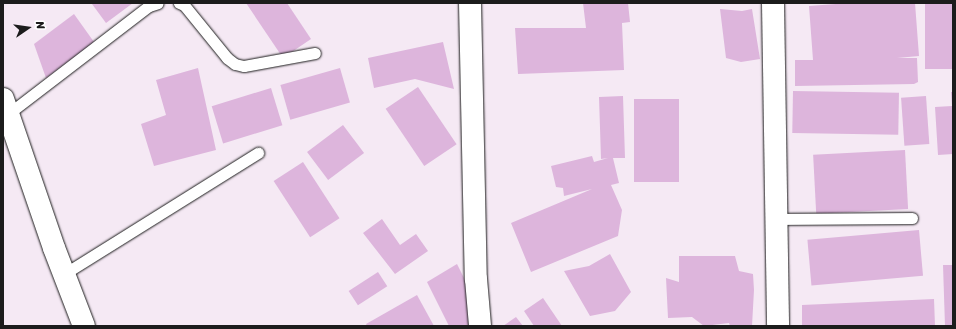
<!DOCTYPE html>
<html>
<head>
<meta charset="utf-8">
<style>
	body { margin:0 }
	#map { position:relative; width:956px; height:329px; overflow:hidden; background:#f5e9f4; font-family:Sriracha,sans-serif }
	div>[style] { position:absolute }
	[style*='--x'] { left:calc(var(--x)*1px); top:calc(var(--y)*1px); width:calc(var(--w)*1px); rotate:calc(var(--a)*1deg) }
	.building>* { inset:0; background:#ddb5dc; transform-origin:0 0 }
	.roads { filter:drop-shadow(0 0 1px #1c1c1c) drop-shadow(0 0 1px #1c1c1c) }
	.lane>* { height:11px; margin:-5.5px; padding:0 5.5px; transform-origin:5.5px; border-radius:5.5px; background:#fff }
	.street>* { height:22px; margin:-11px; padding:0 11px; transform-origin:11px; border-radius:11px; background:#fff }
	span { translate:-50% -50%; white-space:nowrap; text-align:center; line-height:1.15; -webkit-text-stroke:3px #fff; paint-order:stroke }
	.frame { position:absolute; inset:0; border:4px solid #1c1c1c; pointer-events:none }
	.north { position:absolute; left:8px; top:8px; width:40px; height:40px; -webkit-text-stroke:3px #fff; paint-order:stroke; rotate:77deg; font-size:11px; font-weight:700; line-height:16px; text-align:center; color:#1c1c1c }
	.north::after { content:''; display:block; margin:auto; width:14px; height:18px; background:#1c1c1c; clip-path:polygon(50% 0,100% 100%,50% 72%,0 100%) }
</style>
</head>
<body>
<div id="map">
	<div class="building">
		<div style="clip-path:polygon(94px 3px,133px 3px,106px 23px,92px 4px)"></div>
		<div style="clip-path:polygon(246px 3px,287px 3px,311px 39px,283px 58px)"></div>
		<div style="clip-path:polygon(583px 3px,628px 3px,630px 22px,622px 23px,624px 70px,518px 74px,515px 28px,586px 28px)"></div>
		<div style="clip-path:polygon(849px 3px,915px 3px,919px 56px,897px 58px,917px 58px,918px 82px,914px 84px,795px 86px,795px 60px,813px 60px,809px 6px)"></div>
		<div style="left:925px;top:3px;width:28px;height:66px"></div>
		<div style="clip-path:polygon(720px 9px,742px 11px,752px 9px,760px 59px,741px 62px,726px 58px)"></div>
		<div style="clip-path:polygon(74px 14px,94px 42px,46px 78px,34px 44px)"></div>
		<div style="clip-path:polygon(443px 42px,454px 89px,415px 79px,374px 88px,368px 58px)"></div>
		<div style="clip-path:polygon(198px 68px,216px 150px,154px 166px,141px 124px,166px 115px,156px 80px)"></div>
		<div style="left:340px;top:68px;width:36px;height:62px;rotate:74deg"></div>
		<div style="left:418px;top:87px;width:69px;height:39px;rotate:56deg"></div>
		<div style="left:271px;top:88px;width:39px;height:62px;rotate:73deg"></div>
		<div style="left:793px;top:91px;width:106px;height:42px;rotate:1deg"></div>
		<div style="clip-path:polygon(951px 92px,953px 92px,953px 154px,938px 155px,935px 107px,952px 106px)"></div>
		<div style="clip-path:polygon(623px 96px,625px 158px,613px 158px,619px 183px,611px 185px,622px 210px,618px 236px,531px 272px,511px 223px,592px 189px,564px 196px,563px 188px,556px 187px,551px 166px,592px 156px,594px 162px,608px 158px,601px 159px,599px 97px)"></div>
		<div style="left:926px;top:96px;width:48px;height:25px;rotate:86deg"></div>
		<div style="left:634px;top:99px;width:45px;height:83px"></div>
		<div style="left:343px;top:125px;width:35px;height:45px;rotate:53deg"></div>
		<div style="left:905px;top:150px;width:59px;height:92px;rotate:87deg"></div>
		<div style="left:303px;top:162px;width:67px;height:35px;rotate:57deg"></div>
		<div style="clip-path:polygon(382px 219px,400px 245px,416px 234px,428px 251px,395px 274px,363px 233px)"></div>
		<div style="left:919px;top:230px;width:46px;height:112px;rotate:85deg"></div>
		<div style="clip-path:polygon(610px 254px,631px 292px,615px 311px,590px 316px,564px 271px,589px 266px)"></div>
		<div style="clip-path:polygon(679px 256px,735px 256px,739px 271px,753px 274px,754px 290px,752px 326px,730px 326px,729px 323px,704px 326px,692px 317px,668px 318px,666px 278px,679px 282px)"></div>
		<div style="clip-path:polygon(457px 264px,472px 294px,469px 326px,449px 326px,427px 282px)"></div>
		<div style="clip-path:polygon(943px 265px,953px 265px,953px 326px,945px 326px)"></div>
		<div style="left:378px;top:272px;width:17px;height:35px;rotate:57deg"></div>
		<div style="clip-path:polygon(417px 295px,434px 326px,367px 326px,366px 324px)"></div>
		<div style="clip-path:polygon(543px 298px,562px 326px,534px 326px,524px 311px)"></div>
		<div style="clip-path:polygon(934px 299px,935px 326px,802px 326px,802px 305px)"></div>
		<div style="clip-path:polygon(516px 317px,523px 326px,503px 326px)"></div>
	</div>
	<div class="roads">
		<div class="lane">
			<div style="--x:179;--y:3;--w:5;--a:22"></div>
			<div style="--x:184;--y:5;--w:68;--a:50.9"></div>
			<div style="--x:227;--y:58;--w:10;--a:37"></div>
			<div style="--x:235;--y:64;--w:9;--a:13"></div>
			<div style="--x:244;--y:66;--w:72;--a:-10.4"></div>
			<div style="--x:8;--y:114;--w:178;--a:-37.5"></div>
			<div style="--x:149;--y:6;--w:9;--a:-18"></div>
			<div style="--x:777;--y:219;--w:135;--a:-0.4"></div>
			<div style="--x:64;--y:274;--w:229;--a:-32"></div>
		</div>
		<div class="street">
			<div style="--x:470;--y:3;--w:276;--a:88.8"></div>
			<div style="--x:476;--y:279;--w:47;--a:85.1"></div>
			<div style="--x:773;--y:3;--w:323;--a:89.1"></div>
			<div style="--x:3;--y:99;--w:157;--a:71.1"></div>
			<div style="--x:54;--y:248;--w:84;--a:69"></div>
		</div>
	</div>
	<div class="frame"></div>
	<div class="north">N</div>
</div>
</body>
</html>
